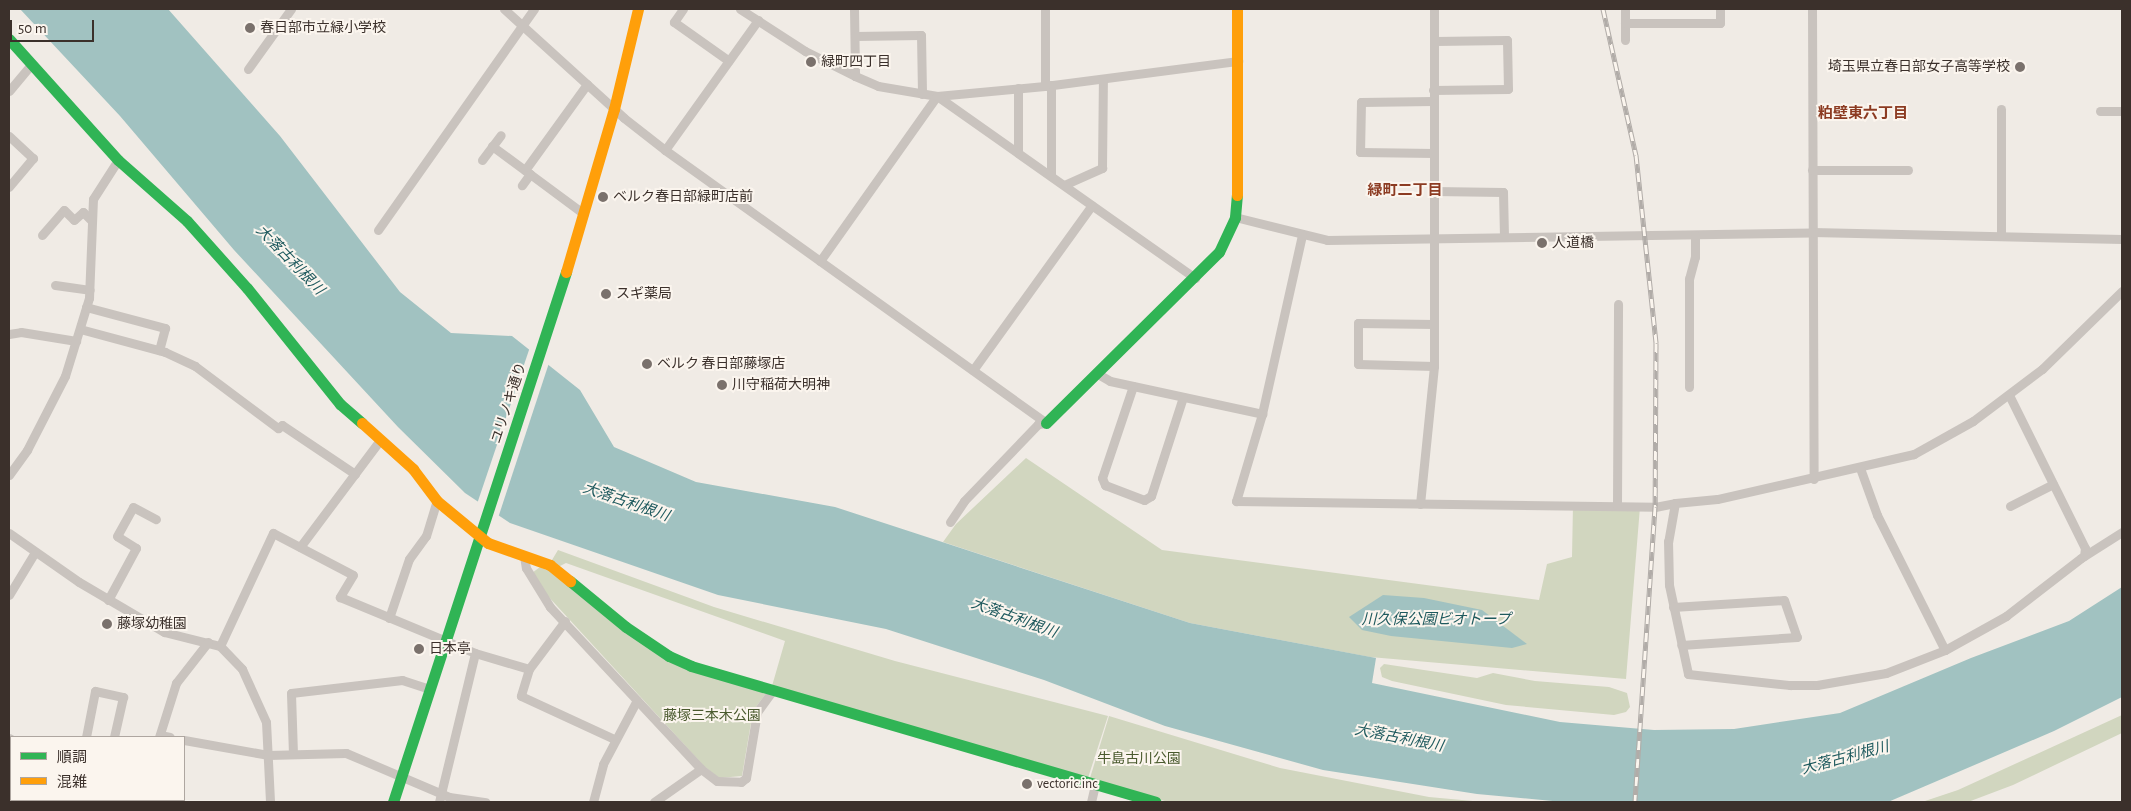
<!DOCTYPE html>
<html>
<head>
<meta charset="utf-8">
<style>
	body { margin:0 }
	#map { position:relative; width:2131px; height:811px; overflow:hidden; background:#f0ebe5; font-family:"Alegreya Sans","Noto Sans JP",sans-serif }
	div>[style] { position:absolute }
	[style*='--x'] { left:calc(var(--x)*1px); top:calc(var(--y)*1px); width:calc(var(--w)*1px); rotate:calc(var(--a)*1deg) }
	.green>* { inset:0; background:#d1d6bf }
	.water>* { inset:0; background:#a1c2c1 }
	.pier>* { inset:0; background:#f0ebe5 }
	.street>* { height:9px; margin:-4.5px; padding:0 4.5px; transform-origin:4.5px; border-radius:4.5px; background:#c9c3be }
	.fast>* { height:11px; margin:-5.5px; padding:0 5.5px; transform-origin:5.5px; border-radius:5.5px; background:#30b455 }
	.slow>* { height:11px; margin:-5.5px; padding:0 5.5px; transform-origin:5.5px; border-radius:5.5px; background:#ff9f0a }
	.rail>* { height:5px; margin-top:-2.5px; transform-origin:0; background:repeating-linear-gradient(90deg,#fbf5ee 0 9px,#b1aca8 0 18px); box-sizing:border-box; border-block:1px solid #b1aca8 }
	.dots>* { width:14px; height:14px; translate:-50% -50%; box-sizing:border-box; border:2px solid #fbf5ee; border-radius:50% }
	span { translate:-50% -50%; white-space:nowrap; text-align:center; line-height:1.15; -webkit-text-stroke:4px #fbf5ee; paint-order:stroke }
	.poi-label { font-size:14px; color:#3b302b }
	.left { translate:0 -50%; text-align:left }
	.right { translate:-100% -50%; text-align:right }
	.street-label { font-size:14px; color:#3b302b }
	.park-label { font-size:14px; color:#4a5a2e }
	.neighbourhood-label { font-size:15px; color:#8c3b22; font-weight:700 }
	.water-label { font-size:15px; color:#1f5a5e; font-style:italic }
	.frame { position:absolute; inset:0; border:10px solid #3b302b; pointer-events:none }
	.legend { position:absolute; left:10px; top:736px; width:175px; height:65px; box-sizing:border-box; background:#fbf5ee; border:1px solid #aea6a0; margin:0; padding:6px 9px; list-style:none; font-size:15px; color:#3b302b }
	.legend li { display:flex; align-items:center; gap:10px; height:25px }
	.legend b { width:25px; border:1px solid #aea6a0 }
	.scale { position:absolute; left:10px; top:20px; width:84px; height:22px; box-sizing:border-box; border:2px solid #3b302b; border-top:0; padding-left:6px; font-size:15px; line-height:18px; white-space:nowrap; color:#3b302b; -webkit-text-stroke:4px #fbf5ee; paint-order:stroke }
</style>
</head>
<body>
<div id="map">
	<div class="green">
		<div style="clip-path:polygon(1026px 458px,1162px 550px,1539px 600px,1547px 564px,1572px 557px,1573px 505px,1640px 507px,1626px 679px,1370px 657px,1190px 623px,943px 542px,956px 524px)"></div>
		<div style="clip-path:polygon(558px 550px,714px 607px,895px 661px,1108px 716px,1088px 778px,772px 686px,785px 641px,566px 563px,558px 567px,633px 636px,767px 692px,753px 711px,742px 776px,719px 778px,704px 766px,546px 594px,532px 573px,540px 567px,546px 570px)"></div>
		<div style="clip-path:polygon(1384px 664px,1477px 678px,1493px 673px,1535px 681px,1609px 687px,1627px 693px,1630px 707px,1626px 712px,1614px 715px,1506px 705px,1392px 681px,1382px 677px,1380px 668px)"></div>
		<div style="clip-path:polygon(2122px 715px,2122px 733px,2013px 785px,1968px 802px,1922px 802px,1958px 790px)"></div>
		<div style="clip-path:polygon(1109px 716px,1280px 768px,1429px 797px,1484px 802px,1168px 802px,1090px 778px)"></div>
	</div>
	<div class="water">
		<div style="clip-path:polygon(20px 9px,168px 9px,280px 136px,400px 292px,451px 333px,512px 336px,580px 390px,614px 447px,696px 482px,835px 507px,1190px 623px,1376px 658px,1372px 683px,1560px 722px,1654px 730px,1734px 729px,1840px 713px,1971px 658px,2069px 621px,2122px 587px,2122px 697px,2054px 731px,1888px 802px,1563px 802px,1477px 794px,1323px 770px,1165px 726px,1044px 680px,886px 629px,718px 595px,510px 523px,465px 493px,398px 427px,234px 250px,120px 116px)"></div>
		<div style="clip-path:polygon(1383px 595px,1424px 598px,1482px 610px,1527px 644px,1512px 648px,1391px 636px,1362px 630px,1349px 617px)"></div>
	</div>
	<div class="pier">
		<div style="clip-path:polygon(530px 347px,549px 363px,498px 518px,477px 504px)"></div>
	</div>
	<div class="street">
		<div style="--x:504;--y:9;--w:162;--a:42.2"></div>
		<div style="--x:624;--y:118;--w:52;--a:38"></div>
		<div style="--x:665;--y:150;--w:469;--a:35.6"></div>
		<div style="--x:683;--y:9;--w:16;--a:125"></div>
		<div style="--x:674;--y:22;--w:67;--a:35.3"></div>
		<div style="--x:740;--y:9;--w:77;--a:32.9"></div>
		<div style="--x:805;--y:51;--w:56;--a:26.6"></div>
		<div style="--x:855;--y:76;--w:25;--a:23"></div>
		<div style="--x:878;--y:86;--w:60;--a:9.6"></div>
		<div style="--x:937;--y:96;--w:108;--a:-5.3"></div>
		<div style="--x:1045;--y:86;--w:195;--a:-7.4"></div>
		<div style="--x:854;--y:9;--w:67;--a:89.1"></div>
		<div style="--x:1625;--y:9;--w:31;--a:90"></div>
		<div style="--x:1812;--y:9;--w:470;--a:89.8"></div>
		<div style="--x:1625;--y:23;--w:95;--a:0"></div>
		<div style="--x:1720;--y:23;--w:14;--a:-90"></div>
		<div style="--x:855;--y:36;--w:66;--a:-0.9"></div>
		<div style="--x:921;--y:35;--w:59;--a:89"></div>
		<div style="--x:248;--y:69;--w:74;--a:-54.4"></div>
		<div style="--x:1051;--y:85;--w:91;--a:90"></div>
		<div style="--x:1045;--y:86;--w:77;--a:-90"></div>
		<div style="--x:1018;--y:88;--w:65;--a:90"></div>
		<div style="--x:1433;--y:90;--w:75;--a:-0.8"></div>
		<div style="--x:1508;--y:89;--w:49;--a:-91.2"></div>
		<div style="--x:1507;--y:40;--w:72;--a:179.2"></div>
		<div style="--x:9;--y:91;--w:35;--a:-50"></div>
		<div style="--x:1433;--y:101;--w:72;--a:179.2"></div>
		<div style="--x:1361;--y:102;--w:50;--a:91.1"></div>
		<div style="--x:1360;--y:152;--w:74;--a:0.8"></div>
		<div style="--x:2100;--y:111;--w:22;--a:0"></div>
		<div style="--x:9;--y:136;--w:33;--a:43"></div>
		<div style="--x:33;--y:158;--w:38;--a:130"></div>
		<div style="--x:492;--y:146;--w:47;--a:36.4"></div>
		<div style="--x:530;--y:174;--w:14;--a:126"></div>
		<div style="--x:665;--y:150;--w:160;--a:-54.4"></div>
		<div style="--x:482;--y:160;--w:31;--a:-53"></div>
		<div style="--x:525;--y:170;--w:106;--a:-54.2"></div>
		<div style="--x:1812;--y:170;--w:96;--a:0"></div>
		<div style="--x:530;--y:174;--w:67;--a:36.5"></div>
		<div style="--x:1064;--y:185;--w:42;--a:-24.1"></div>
		<div style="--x:1102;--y:168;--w:89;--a:-89.4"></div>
		<div style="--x:1434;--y:191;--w:69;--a:0.8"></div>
		<div style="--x:1503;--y:192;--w:44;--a:88.7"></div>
		<div style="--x:1235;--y:217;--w:95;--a:14"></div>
		<div style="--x:1327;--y:240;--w:485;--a:-0.9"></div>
		<div style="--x:1812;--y:232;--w:310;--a:1.3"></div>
		<div style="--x:378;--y:230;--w:271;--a:-54.8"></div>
		<div style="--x:42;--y:235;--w:33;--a:-49"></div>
		<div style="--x:64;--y:210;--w:14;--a:45"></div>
		<div style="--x:74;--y:220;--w:12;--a:-42"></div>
		<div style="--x:83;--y:212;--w:11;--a:45"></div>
		<div style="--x:1302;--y:235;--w:183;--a:102.6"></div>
		<div style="--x:1262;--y:414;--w:91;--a:106.6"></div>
		<div style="--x:1236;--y:501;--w:419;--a:0.8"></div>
		<div style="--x:1655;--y:507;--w:20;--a:-11"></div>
		<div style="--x:2001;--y:236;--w:127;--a:-90"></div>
		<div style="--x:820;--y:261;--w:202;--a:-54.7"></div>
		<div style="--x:937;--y:96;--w:316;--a:35.2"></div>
		<div style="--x:55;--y:285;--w:35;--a:8"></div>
		<div style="--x:2122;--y:291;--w:112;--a:135.7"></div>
		<div style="--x:2042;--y:369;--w:86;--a:143"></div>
		<div style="--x:1973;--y:421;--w:68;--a:150.8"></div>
		<div style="--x:1914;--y:454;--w:202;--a:167.1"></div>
		<div style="--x:1717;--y:499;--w:42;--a:174.6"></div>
		<div style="--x:1675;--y:503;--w:39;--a:100"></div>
		<div style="--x:1668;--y:541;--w:44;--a:88.7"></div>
		<div style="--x:1669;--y:585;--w:91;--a:77.9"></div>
		<div style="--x:1688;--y:674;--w:103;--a:6.2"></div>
		<div style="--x:1790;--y:685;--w:27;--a:0"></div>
		<div style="--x:1817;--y:685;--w:70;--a:-9.9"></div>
		<div style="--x:1886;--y:673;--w:63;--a:-21.3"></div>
		<div style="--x:1945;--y:650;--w:70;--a:-29.1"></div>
		<div style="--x:2006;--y:616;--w:95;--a:-37.7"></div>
		<div style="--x:2081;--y:558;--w:49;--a:-32.4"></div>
		<div style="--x:86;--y:307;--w:82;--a:14.9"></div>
		<div style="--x:165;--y:328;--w:23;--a:105"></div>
		<div style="--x:80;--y:329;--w:88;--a:15.1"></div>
		<div style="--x:165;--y:352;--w:33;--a:25"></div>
		<div style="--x:195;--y:366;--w:104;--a:36.8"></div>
		<div style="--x:278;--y:428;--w:5;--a:-37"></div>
		<div style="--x:282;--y:425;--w:88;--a:33.9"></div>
		<div style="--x:9;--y:334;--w:12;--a:-9"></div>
		<div style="--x:21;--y:332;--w:56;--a:9.3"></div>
		<div style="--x:1434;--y:366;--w:76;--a:-178.5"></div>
		<div style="--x:1358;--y:364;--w:41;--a:-90"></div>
		<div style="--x:1358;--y:323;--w:76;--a:0.8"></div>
		<div style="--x:973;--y:370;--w:203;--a:-54.2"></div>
		<div style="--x:1098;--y:374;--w:14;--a:30"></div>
		<div style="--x:1110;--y:381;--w:156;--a:12.2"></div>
		<div style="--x:1133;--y:386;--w:97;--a:108.6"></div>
		<div style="--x:1102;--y:478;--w:8;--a:67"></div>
		<div style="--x:1105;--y:485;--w:42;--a:21"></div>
		<div style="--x:1144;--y:500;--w:8;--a:-30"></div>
		<div style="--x:1151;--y:496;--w:104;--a:-72.1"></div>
		<div style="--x:1689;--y:387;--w:108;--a:-90"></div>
		<div style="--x:1689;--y:279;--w:23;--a:-75"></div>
		<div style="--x:1695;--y:257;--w:22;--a:-90"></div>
		<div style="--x:2009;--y:395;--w:171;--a:63.6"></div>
		<div style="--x:2085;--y:548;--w:8;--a:97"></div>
		<div style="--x:1860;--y:468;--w:50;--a:70.1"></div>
		<div style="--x:1877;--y:515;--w:151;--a:63.3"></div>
		<div style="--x:9;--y:475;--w:31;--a:-54"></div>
		<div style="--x:27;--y:450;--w:83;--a:-62.8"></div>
		<div style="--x:65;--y:376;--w:82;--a:-72.9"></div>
		<div style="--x:89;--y:298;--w:99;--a:-87.7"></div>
		<div style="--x:93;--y:199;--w:46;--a:-57.3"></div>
		<div style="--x:1420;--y:504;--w:139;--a:-84.2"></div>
		<div style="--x:1434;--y:366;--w:357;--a:-90"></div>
		<div style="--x:1617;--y:505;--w:201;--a:-89.7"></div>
		<div style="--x:2010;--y:506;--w:48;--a:-27.1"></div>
		<div style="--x:950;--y:522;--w:25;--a:-56"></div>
		<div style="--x:964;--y:501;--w:107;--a:-46.1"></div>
		<div style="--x:1038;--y:424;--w:8;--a:-7"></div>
		<div style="--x:9;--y:533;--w:85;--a:35"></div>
		<div style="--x:79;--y:582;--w:99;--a:30.5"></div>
		<div style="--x:164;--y:632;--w:58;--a:14"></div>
		<div style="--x:220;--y:646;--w:32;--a:46"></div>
		<div style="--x:242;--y:669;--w:58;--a:65.6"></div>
		<div style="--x:266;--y:722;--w:80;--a:87.1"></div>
		<div style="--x:300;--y:547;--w:134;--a:-53.2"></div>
		<div style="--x:524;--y:556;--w:12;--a:81"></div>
		<div style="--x:526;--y:568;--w:46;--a:58.4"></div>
		<div style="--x:550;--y:607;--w:221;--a:47"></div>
		<div style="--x:701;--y:769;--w:20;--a:37"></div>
		<div style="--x:717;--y:781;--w:24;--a:2"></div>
		<div style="--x:741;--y:782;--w:6;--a:-39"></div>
		<div style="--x:746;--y:778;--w:67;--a:-80.5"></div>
		<div style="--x:757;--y:712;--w:27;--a:-54"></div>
		<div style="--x:9;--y:595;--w:50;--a:-58.8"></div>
		<div style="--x:108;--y:600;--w:59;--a:-61.7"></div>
		<div style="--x:136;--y:548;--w:22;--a:-148"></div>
		<div style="--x:117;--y:536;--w:33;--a:-61"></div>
		<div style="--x:133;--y:507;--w:26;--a:28"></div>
		<div style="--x:1673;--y:607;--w:111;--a:-3.6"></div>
		<div style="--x:1784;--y:600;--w:39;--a:71"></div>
		<div style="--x:1797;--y:637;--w:116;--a:176.1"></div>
		<div style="--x:389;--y:618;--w:62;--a:-71.3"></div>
		<div style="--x:409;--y:559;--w:29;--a:-54"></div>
		<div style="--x:426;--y:536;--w:37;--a:-73"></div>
		<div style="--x:565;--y:621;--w:60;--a:126.9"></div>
		<div style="--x:529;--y:669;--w:28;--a:107"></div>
		<div style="--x:521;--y:696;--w:102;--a:24.8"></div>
		<div style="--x:220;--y:646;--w:125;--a:-64.9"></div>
		<div style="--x:273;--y:533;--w:90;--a:27.7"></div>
		<div style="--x:353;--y:575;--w:26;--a:121"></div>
		<div style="--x:340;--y:597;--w:146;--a:22.5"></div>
		<div style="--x:475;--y:653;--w:56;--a:16.5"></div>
		<div style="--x:160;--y:735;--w:10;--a:11"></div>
		<div style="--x:86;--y:737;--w:47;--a:-78.9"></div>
		<div style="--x:95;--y:691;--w:29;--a:12"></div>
		<div style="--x:123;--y:697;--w:41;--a:102.7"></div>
		<div style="--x:159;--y:737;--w:57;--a:-72.5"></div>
		<div style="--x:176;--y:683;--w:52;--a:-52"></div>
		<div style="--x:9;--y:738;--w:2;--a:27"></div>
		<div style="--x:184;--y:740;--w:85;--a:10.1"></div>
		<div style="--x:268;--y:755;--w:78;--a:-1.5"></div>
		<div style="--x:346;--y:753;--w:112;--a:23.1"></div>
		<div style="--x:449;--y:797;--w:37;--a:8"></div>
		<div style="--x:293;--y:754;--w:61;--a:-91.9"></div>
		<div style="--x:291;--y:693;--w:112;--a:-6.7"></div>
		<div style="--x:402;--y:680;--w:29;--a:18"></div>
		<div style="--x:9;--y:788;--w:3;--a:45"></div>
		<div style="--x:159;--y:800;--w:10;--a:11"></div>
		<div style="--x:92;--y:802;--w:2;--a:-63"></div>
		<div style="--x:439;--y:802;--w:153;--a:-76.4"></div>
		<div style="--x:593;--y:802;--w:39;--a:-75"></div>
		<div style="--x:603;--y:764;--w:72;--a:-62"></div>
		<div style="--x:654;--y:802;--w:57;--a:-35.1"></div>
		<div style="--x:1091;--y:802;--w:18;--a:-77"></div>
	</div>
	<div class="fast">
		<div style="--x:9;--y:39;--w:163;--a:48"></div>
		<div style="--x:118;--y:160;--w:92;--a:41.5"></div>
		<div style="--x:187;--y:221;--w:90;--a:48.2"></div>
		<div style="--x:247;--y:288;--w:149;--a:51.3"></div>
		<div style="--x:340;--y:404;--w:29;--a:41"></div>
		<div style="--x:1046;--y:423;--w:243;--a:-44.7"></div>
		<div style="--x:1219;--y:252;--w:38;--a:-65"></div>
		<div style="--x:1235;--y:217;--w:22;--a:-85"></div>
		<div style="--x:570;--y:581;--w:72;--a:39.4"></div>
		<div style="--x:626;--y:627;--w:52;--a:34"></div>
		<div style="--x:669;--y:656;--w:24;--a:24"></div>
		<div style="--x:691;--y:666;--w:484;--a:16.3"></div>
		<div style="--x:393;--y:802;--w:558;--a:-71.92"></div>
	</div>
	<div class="slow">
		<div style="--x:1237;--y:195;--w:186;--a:-90"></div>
		<div style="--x:566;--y:272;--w:170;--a:-73.6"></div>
		<div style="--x:614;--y:109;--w:103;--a:-76.5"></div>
		<div style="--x:362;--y:423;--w:69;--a:42"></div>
		<div style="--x:413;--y:469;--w:40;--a:53"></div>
		<div style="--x:437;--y:501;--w:66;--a:39.5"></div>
		<div style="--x:488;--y:543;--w:66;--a:19.5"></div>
		<div style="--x:550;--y:565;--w:26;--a:39"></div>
	</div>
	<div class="rail">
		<div style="--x:1603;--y:9;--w:150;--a:77.3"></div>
		<div style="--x:1636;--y:155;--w:189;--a:83.9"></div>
		<div style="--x:1656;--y:343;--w:164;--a:90.3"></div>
		<div style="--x:1655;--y:507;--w:296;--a:93.9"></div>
	</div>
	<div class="dots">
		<div style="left:250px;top:28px;background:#7a716c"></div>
		<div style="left:811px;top:62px;background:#7a716c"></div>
		<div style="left:2020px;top:67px;background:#7a716c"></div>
		<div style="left:603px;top:197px;background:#7a716c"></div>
		<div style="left:1542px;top:243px;background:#7a716c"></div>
		<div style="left:606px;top:294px;background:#7a716c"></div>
		<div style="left:647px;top:364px;background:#7a716c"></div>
		<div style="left:722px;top:385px;background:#7a716c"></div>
		<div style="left:107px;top:624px;background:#7a716c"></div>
		<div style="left:419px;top:649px;background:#7a716c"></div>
		<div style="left:1027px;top:784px;background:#7a716c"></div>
	</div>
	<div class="poi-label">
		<span class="left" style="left:260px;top:28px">春日部市立緑小学校</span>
		<span class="left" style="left:821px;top:62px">緑町四丁目</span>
		<span class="right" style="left:2010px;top:67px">埼玉県立春日部女子高等学校</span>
		<span class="left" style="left:613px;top:197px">ベルク春日部緑町店前</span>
		<span class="left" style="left:1552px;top:243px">人道橋</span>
		<span class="left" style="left:616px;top:294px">スギ薬局</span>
		<span class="left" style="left:657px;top:364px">ベルク 春日部藤塚店</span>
		<span class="left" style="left:732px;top:385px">川守稲荷大明神</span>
		<span class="left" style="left:117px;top:624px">藤塚幼稚園</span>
		<span class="left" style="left:429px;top:649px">日本亭</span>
		<span class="left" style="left:1037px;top:784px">vectoric.inc</span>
	</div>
	<div class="street-label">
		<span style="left:509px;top:403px;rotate:-72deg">ユリノキ通り</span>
	</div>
	<div class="park-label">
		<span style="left:712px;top:716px">藤塚三本木公園</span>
		<span style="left:1139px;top:759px">牛島古川公園</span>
	</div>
	<div class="neighbourhood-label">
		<span style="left:1863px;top:114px">粕壁東六丁目</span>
		<span style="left:1405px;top:191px">緑町二丁目</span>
	</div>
	<div class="water-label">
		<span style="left:290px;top:260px;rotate:46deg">大落古利根川</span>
		<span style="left:626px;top:502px;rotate:19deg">大落古利根川</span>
		<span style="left:1014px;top:618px;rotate:20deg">大落古利根川</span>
		<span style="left:1436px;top:620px">川久保公園ビオトープ</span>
		<span style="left:1399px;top:738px;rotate:11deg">大落古利根川</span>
		<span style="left:1845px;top:758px;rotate:-15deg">大落古利根川</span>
	</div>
	<div class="frame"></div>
	<ul class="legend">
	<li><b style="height:6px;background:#30b455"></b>順調</li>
	<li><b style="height:6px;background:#ff9f0a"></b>混雑</li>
	</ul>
	<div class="scale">50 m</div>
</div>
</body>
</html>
